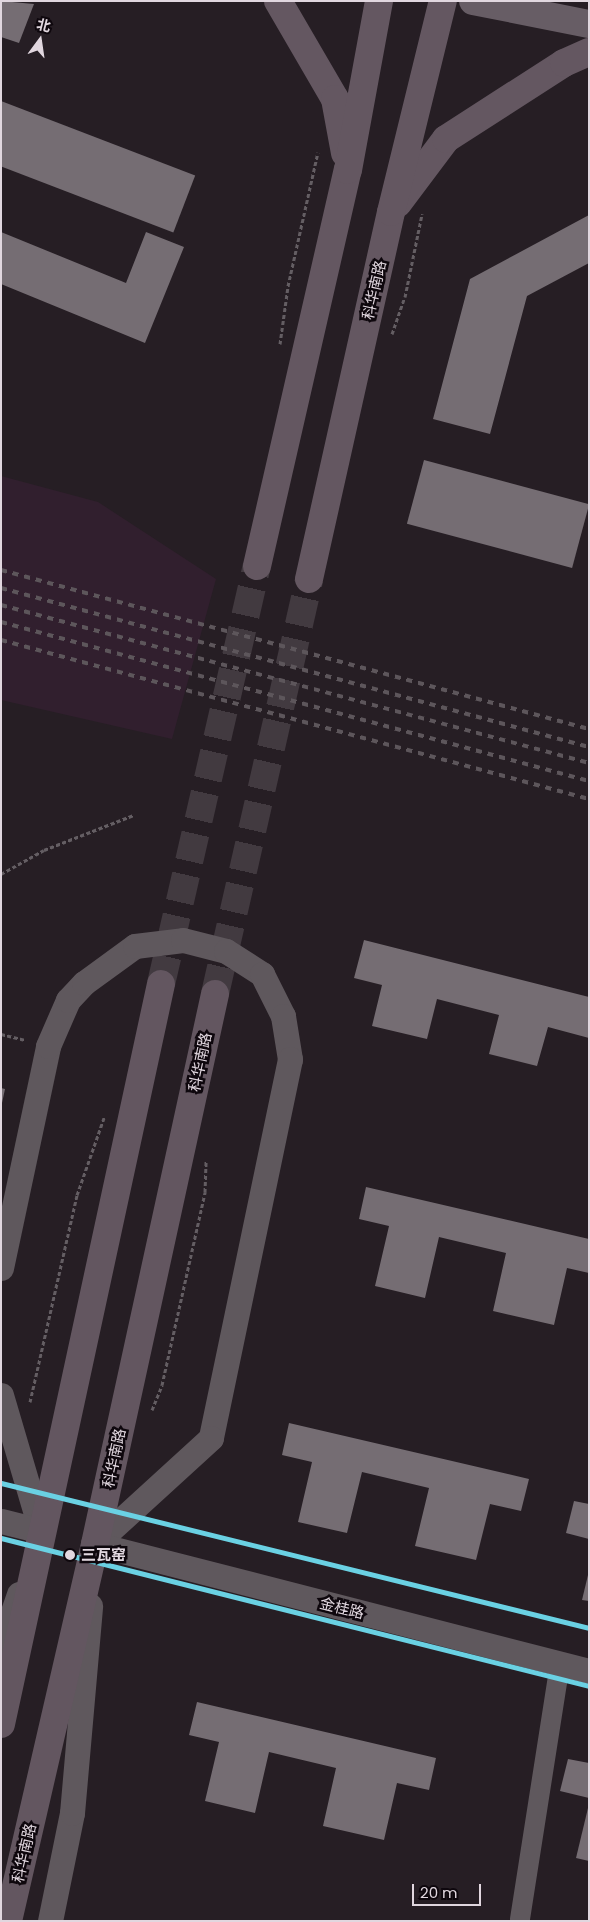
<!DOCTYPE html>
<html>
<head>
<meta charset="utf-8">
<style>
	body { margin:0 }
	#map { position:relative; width:590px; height:1922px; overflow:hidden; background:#261e24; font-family:Poppins,"Noto Sans SC",sans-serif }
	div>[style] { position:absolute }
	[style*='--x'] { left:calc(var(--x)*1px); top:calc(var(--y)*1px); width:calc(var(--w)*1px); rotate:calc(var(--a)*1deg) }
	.built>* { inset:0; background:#311f2e }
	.building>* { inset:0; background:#756d73; transform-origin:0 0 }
	.trunk-tunnel>* { height:28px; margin-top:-14px; transform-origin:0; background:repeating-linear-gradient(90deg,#423a40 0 28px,transparent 0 42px) }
	.path>* { height:3px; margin-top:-1.5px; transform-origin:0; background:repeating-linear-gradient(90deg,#645e63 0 4px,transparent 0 6.5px) }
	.minor>* { height:20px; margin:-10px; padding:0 10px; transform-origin:10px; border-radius:10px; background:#5f585d }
	.tertiary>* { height:25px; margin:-12.5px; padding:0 12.5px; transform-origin:12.5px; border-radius:12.5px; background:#5f585d }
	.secondary>* { height:28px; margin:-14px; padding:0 14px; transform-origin:14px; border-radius:14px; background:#675d65 }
	.primary>* { height:28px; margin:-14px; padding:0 14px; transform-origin:14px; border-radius:14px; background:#645761 }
	.trunk>* { height:28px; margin:-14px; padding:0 14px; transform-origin:14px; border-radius:14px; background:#635660 }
	.rail>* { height:4px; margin-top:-2px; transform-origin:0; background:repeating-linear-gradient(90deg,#5d565b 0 6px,transparent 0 12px) }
	.metro-1>* { height:5px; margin:-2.5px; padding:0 2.5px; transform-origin:2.5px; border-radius:2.5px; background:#6ad1e3 }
	.dots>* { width:14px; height:14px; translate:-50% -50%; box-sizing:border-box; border:2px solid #0e070d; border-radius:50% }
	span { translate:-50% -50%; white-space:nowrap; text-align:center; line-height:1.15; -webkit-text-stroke:5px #0e070d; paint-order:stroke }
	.street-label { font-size:15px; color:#e1d7df }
	.stop-label { font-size:15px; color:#e1d7df; font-weight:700 }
	.left { translate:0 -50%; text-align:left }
	.frame { position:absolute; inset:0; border:2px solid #e1d7df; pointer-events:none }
	.north { position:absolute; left:15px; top:15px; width:50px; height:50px; -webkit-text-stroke:4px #0e070d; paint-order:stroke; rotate:14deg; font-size:14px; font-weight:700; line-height:20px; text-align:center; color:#e1d7df }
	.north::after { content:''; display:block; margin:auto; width:18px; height:22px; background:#e1d7df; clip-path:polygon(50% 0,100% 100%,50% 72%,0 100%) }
	.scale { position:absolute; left:412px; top:1884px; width:69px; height:22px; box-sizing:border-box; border:2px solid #e1d7df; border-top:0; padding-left:6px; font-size:15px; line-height:18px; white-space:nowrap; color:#e1d7df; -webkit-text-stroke:4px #0e070d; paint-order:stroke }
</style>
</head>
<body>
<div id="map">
	<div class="built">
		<div style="clip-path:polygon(1px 476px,98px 502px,216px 579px,172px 739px,1px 700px)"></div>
	</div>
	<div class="building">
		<div style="clip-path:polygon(1px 1px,34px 4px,19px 43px,1px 37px)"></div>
		<div style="left:1px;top:101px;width:208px;height:61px;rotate:21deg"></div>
		<div style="clip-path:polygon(589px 215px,589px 263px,527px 296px,490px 434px,433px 419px,470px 279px)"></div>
		<div style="clip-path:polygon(1px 232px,126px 283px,146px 232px,184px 247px,145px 343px,1px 284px)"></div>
		<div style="left:424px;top:460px;width:171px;height:66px;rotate:15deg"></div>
		<div style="clip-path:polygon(364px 940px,589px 997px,589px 1038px,548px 1027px,537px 1066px,489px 1054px,499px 1015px,437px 999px,427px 1039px,372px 1026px,382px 985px,354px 978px)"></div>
		<div style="clip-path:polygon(1px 1088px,5px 1089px,2px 1103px,1px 1103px)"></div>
		<div style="clip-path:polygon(366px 1187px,589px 1239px,589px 1273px,567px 1268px,554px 1325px,493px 1311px,506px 1253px,439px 1237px,425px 1298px,375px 1286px,389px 1226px,359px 1219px)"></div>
		<div style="clip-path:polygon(289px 1423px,529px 1479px,521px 1511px,490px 1504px,476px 1560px,415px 1546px,429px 1488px,362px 1472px,347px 1533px,298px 1522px,312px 1462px,282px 1455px)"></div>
		<div style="clip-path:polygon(574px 1501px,589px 1504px,589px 1539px,566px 1533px)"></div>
		<div style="clip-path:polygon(588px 1575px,589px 1575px,589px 1601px,582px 1600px)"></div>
		<div style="clip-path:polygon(197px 1702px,436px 1758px,429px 1790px,397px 1783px,384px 1840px,323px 1826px,336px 1768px,269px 1752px,255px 1813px,205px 1801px,219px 1742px,189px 1735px)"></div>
		<div style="clip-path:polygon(568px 1759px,589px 1763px,589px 1798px,560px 1791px)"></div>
		<div style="clip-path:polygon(588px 1808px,589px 1808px,589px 1861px,576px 1858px)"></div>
	</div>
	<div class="trunk-tunnel">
		<div style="--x:161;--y:984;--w:429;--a:-77.1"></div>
		<div style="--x:215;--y:994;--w:426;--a:-77.2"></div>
	</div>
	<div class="path">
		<div style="--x:392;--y:334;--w:39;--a:-71"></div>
		<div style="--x:405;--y:297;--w:85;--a:-78.4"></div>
		<div style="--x:280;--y:344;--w:59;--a:-82.1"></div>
		<div style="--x:288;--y:286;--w:137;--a:-77.4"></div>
		<div style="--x:1;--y:874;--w:49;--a:-29.2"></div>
		<div style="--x:44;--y:850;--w:97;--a:-21.3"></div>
		<div style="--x:1;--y:1034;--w:25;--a:14"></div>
		<div style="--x:30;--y:1402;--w:212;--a:-77.2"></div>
		<div style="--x:77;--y:1195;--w:82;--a:-70.7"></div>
		<div style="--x:152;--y:1410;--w:27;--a:-68"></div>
		<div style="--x:162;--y:1385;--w:198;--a:-77.4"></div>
		<div style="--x:205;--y:1192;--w:31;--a:-88"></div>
	</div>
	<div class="minor">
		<div style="--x:520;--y:1919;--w:258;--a:-81.1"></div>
	</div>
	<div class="tertiary">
		<div style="--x:1;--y:1268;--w:227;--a:-78"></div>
		<div style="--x:48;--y:1046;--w:50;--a:-66.5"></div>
		<div style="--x:68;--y:1000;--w:23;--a:-47"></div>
		<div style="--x:84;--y:983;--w:63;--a:-36"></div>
		<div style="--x:135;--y:946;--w:48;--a:-7.1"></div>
		<div style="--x:183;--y:940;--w:44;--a:14.3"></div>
		<div style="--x:226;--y:951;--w:43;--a:32.6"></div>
		<div style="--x:262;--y:974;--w:47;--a:63.4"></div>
		<div style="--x:283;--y:1016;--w:44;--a:80.8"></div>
		<div style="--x:290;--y:1059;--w:387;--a:101.8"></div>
		<div style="--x:211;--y:1438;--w:157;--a:137.6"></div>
		<div style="--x:95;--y:1544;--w:10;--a:96"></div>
		<div style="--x:1;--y:1395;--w:142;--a:73.6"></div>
		<div style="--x:41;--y:1531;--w:9;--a:111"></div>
		<div style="--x:1;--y:1521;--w:41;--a:14"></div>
		<div style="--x:95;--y:1544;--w:510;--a:14.42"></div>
		<div style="--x:1;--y:1646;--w:55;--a:-70.9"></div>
		<div style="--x:50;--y:1921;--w:110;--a:-78.5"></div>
		<div style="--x:72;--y:1813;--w:208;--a:-85"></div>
	</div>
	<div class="secondary">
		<div style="--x:473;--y:1;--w:118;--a:11.2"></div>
	</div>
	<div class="primary">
		<div style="--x:278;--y:1;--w:113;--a:59.8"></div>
		<div style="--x:335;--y:99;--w:55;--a:79.5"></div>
		<div style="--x:398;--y:203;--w:80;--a:-53.1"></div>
		<div style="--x:446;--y:139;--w:140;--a:-32.8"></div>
		<div style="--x:564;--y:63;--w:27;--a:-24"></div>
		<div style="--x:257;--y:566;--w:406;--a:-77.1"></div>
		<div style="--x:348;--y:170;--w:172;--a:-79.6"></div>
		<div style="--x:309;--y:579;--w:376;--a:-77.4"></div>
		<div style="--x:391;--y:212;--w:217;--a:-76.2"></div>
	</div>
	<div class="trunk">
		<div style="--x:1;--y:1724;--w:757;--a:-77.8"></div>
		<div style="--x:8;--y:1921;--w:387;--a:-77"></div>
		<div style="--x:95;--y:1544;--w:563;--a:-77.69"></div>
	</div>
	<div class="rail">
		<div style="--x:1;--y:570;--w:609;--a:15.13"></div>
		<div style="--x:1;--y:588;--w:609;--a:15.13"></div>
		<div style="--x:1;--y:605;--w:609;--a:15.04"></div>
		<div style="--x:1;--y:622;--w:609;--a:15.13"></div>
		<div style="--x:1;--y:640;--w:609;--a:15.13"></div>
	</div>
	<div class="metro-1">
		<div style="--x:1;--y:1483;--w:606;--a:13.85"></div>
		<div style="--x:1;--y:1538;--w:606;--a:14.13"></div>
	</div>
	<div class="dots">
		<div style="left:70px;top:1555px;background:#e1d7df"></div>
	</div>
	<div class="street-label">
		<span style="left:374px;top:290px;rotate:-77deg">科华南路</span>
		<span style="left:200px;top:1062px;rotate:-78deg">科华南路</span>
		<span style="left:114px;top:1458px;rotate:-78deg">科华南路</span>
		<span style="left:342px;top:1608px;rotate:14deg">金桂路</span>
		<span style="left:24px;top:1853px;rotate:-77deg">科华南路</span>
	</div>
	<div class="stop-label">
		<span class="left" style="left:81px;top:1555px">三瓦窑</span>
	</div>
	<div class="frame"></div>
	<div class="north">北</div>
	<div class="scale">20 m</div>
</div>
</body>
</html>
